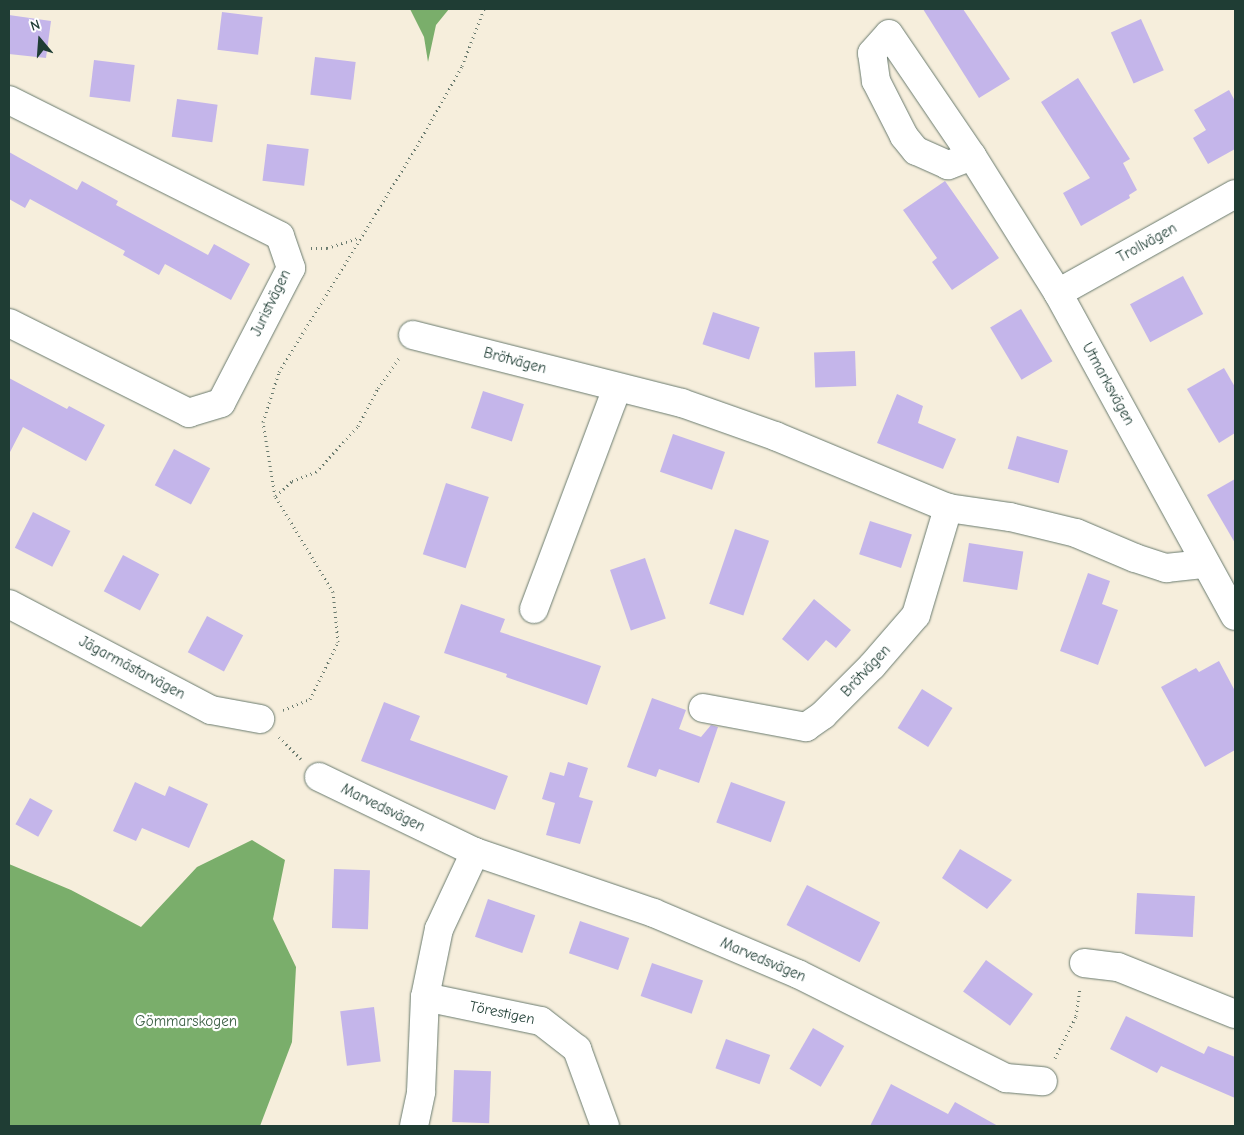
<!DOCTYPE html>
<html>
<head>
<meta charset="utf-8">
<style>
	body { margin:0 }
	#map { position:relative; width:1244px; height:1135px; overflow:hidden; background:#f6eedc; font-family:"Comic Neue",sans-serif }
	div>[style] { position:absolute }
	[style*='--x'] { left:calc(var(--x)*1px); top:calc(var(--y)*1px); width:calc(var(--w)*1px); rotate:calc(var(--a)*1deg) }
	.forest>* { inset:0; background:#7aae6b }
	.building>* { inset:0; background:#c4b5ea; transform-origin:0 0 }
	.path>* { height:3px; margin-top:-1.5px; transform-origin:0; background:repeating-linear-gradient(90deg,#6a7b6f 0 1px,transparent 0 5px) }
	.roads { filter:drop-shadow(0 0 1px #6a7b6f) drop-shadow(0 0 1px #6a7b6f) }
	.street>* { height:28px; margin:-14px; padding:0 14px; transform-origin:14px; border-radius:14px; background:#fff }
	span { translate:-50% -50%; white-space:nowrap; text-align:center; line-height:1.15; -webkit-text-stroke:4.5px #fff; paint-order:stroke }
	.street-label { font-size:15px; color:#1f3d34 }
	.park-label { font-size:15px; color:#3d6046 }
	.frame { position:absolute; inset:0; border:10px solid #1f3d34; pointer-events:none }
	.north { position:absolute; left:15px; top:15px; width:50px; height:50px; -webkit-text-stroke:4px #fff; paint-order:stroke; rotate:342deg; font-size:14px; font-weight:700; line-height:20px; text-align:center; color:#1f3d34 }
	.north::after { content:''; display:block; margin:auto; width:18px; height:22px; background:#1f3d34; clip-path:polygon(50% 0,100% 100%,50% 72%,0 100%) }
</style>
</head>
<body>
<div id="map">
	<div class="forest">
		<div style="clip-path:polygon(410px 9px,449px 9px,436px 25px,428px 62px,424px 37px)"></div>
		<div style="clip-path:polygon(252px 840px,285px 860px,273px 919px,296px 967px,292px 1042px,260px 1126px,9px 1126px,9px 864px,71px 890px,141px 927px,197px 867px)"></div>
	</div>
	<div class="building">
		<div style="clip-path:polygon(923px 9px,963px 9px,1010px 79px,979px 98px)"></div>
		<div style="left:222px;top:12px;width:41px;height:38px;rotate:7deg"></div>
		<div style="clip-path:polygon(9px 15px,51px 21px,46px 58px,9px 54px)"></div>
		<div style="left:1141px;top:19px;width:56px;height:33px;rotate:66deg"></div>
		<div style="left:315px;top:57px;width:41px;height:38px;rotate:7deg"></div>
		<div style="left:94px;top:60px;width:41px;height:37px;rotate:7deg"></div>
		<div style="clip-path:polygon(1078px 78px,1130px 159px,1123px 163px,1137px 190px,1129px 195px,1130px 198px,1081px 226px,1063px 193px,1090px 178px,1041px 102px)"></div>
		<div style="clip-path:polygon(1229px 90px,1235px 101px,1235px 149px,1208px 164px,1193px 138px,1206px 130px,1194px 110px)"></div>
		<div style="left:177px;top:99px;width:41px;height:38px;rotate:8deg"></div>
		<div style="left:267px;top:144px;width:42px;height:37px;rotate:7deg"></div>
		<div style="clip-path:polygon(9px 152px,77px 190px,82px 181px,118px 201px,116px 205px,208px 255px,214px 244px,250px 264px,231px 300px,165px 264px,159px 275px,123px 255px,125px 251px,30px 199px,25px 208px,9px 199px)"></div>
		<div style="clip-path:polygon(945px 181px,999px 258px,952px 290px,932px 262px,937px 258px,903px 210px)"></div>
		<div style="left:1183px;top:276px;width:43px;height:60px;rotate:62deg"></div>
		<div style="left:1021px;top:309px;width:61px;height:36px;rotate:59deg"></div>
		<div style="left:713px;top:312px;width:49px;height:34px;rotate:18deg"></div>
		<div style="left:855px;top:351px;width:35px;height:41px;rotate:88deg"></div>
		<div style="clip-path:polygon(1224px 368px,1235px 387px,1235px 433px,1219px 443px,1187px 389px)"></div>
		<div style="clip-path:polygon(9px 378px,67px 409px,69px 406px,105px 425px,86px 461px,23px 427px,9px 454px)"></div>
		<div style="left:483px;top:391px;width:43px;height:39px;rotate:18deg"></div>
		<div style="clip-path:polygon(897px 394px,923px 406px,918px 423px,956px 439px,943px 469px,877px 443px)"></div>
		<div style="left:673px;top:434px;width:55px;height:40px;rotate:19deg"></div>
		<div style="left:1017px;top:436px;width:53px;height:34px;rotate:16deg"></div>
		<div style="left:174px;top:449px;width:41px;height:41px;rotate:28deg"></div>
		<div style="clip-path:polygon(1235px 479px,1235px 543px,1207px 495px)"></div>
		<div style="left:446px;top:483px;width:45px;height:75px;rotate:18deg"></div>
		<div style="left:33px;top:512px;width:42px;height:40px;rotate:27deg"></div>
		<div style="left:870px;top:521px;width:44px;height:35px;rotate:18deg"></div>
		<div style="left:735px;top:529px;width:36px;height:79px;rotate:19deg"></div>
		<div style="left:969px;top:543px;width:55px;height:39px;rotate:9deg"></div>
		<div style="left:123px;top:555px;width:41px;height:41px;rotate:28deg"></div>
		<div style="left:645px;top:558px;width:64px;height:37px;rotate:71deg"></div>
		<div style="clip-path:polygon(1088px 573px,1110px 581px,1102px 604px,1118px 610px,1098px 665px,1060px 651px)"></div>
		<div style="clip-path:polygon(814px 599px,851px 630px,836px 648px,826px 640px,808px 661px,782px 639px)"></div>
		<div style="clip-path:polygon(461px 604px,505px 619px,500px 632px,601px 666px,587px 705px,506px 677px,507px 674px,444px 653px)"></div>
		<div style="left:207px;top:616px;width:41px;height:41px;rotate:28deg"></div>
		<div style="clip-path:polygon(1219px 661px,1235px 691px,1235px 750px,1205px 767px,1161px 687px,1196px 668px,1199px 672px)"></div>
		<div style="left:922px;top:689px;width:36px;height:46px;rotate:32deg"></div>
		<div style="clip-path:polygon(652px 698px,686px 710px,679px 729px,701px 737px,711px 725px,718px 727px,699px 783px,659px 769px,656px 777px,627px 767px)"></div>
		<div style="clip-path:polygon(384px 702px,420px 716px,410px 740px,508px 776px,495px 810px,361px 761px)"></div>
		<div style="clip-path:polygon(568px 762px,588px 768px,579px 797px,593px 801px,580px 844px,546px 835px,555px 803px,542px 799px,550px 772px,564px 776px)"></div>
		<div style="clip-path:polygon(135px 782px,165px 796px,169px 786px,208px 804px,189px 848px,142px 828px,136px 841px,113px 831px)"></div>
		<div style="left:731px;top:782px;width:58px;height:43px;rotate:20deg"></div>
		<div style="left:30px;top:798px;width:26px;height:30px;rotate:29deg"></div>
		<div style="clip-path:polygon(960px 849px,1012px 880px,987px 909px,942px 878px)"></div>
		<div style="left:334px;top:869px;width:36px;height:59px;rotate:2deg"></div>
		<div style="left:807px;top:885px;width:82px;height:45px;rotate:27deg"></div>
		<div style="left:1137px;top:893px;width:58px;height:41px;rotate:3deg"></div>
		<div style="left:488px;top:899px;width:50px;height:40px;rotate:19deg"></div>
		<div style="left:580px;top:921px;width:52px;height:34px;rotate:19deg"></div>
		<div style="left:986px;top:960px;width:58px;height:39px;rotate:36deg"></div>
		<div style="left:652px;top:963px;width:54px;height:35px;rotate:19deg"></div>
		<div style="left:374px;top:1007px;width:55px;height:34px;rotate:83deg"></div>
		<div style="clip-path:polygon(1126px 1016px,1204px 1054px,1208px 1046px,1235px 1057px,1235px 1098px,1161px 1066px,1157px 1073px,1110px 1049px)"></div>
		<div style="left:813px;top:1028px;width:36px;height:47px;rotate:30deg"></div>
		<div style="left:726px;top:1039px;width:47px;height:31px;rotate:20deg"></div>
		<div style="left:454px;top:1070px;width:37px;height:52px;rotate:2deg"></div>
		<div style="clip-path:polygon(891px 1084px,948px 1114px,955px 1102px,998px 1126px,870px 1126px)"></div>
	</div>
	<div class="path">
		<div style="--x:311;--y:248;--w:16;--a:0"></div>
		<div style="--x:327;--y:248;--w:33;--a:-18"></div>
		<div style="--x:276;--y:496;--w:22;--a:-43"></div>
		<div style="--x:292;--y:481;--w:26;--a:-21"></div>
		<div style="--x:316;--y:472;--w:62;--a:-47.6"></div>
		<div style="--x:358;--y:426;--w:43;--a:-62.2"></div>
		<div style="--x:378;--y:388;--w:39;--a:-55"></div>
		<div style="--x:283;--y:710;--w:29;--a:-22"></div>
		<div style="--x:310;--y:699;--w:64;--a:-63.8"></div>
		<div style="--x:338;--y:642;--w:50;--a:-95.7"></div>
		<div style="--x:333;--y:592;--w:112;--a:-121.1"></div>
		<div style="--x:275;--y:496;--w:75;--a:-99.2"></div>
		<div style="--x:263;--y:422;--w:52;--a:-72.3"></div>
		<div style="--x:279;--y:372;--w:265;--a:-58.6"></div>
		<div style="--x:417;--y:146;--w:92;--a:-60.6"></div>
		<div style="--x:462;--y:66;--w:61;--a:-68.9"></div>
		<div style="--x:279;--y:737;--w:31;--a:45"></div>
		<div style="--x:1055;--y:1058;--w:47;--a:-63.4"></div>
		<div style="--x:1076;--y:1016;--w:29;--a:-82"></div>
	</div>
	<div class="roads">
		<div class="street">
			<div style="--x:9;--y:100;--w:303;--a:26.6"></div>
			<div style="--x:280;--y:236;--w:34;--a:71"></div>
			<div style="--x:291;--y:268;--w:152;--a:117.4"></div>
			<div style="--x:221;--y:403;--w:34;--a:163"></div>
			<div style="--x:189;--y:413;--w:201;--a:-153.4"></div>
			<div style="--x:972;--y:156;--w:26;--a:159"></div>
			<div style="--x:948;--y:165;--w:35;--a:-156"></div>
			<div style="--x:916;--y:151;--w:19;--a:-129"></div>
			<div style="--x:904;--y:136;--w:62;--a:-117"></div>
			<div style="--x:876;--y:81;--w:28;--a:-98"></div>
			<div style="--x:872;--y:53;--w:25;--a:-48"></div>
			<div style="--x:889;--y:34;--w:148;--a:55.8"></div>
			<div style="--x:972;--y:156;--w:162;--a:57.9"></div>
			<div style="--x:1058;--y:293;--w:368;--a:61.3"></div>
			<div style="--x:1058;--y:293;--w:203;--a:-29.2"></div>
			<div style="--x:413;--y:335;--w:277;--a:14.2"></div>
			<div style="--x:682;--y:403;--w:99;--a:19.5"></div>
			<div style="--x:775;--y:436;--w:187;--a:22.6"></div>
			<div style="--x:948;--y:508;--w:63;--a:8.3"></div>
			<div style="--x:1010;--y:517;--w:68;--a:13.6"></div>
			<div style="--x:1076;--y:533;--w:64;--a:23"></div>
			<div style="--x:1135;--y:558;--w:33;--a:18"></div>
			<div style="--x:1166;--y:568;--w:39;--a:-6"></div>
			<div style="--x:9;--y:604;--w:228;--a:27.7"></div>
			<div style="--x:211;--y:710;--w:50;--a:10.4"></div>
			<div style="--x:534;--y:609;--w:236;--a:-69.4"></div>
			<div style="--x:703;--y:708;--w:105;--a:10.5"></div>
			<div style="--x:806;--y:727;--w:21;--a:-35"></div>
			<div style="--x:823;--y:715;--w:69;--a:-45"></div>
			<div style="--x:872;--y:666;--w:67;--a:-49.2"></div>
			<div style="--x:916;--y:615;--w:112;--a:-73.3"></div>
			<div style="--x:319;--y:777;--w:173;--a:25.7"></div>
			<div style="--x:1084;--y:963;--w:34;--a:7"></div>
			<div style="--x:1118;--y:967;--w:126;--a:21.9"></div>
			<div style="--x:425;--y:997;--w:118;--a:11.7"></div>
			<div style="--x:541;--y:1021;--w:46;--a:37.9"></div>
			<div style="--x:577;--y:1049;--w:82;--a:70"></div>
			<div style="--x:414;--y:1126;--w:35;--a:-78"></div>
			<div style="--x:421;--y:1092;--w:95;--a:-87.6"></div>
			<div style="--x:425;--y:997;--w:69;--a:-78.4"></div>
			<div style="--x:439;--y:929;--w:85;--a:-64.9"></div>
			<div style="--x:475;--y:852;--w:189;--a:18.8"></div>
			<div style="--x:654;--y:913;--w:156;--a:23"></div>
			<div style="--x:798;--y:974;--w:233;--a:26.6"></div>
			<div style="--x:1006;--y:1078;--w:37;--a:5"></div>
		</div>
	</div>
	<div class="street-label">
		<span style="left:1147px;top:243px;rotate:-29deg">Trollvägen</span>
		<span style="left:271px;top:303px;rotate:-64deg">Juristvägen</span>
		<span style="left:515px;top:361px;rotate:15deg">Brötvägen</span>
		<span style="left:1108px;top:384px;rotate:61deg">Utmarksvägen</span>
		<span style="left:132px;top:668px;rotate:28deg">Jägarmästarvägen</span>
		<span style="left:866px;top:671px;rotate:-47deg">Brötvägen</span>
		<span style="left:383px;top:808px;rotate:26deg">Marvedsvägen</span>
		<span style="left:763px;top:960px;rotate:23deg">Marvedsvägen</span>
		<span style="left:502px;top:1013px;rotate:12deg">Törestigen</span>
	</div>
	<div class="park-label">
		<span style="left:186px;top:1022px">Gömmarskogen</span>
	</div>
	<div class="frame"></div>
	<div class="north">N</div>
</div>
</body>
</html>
